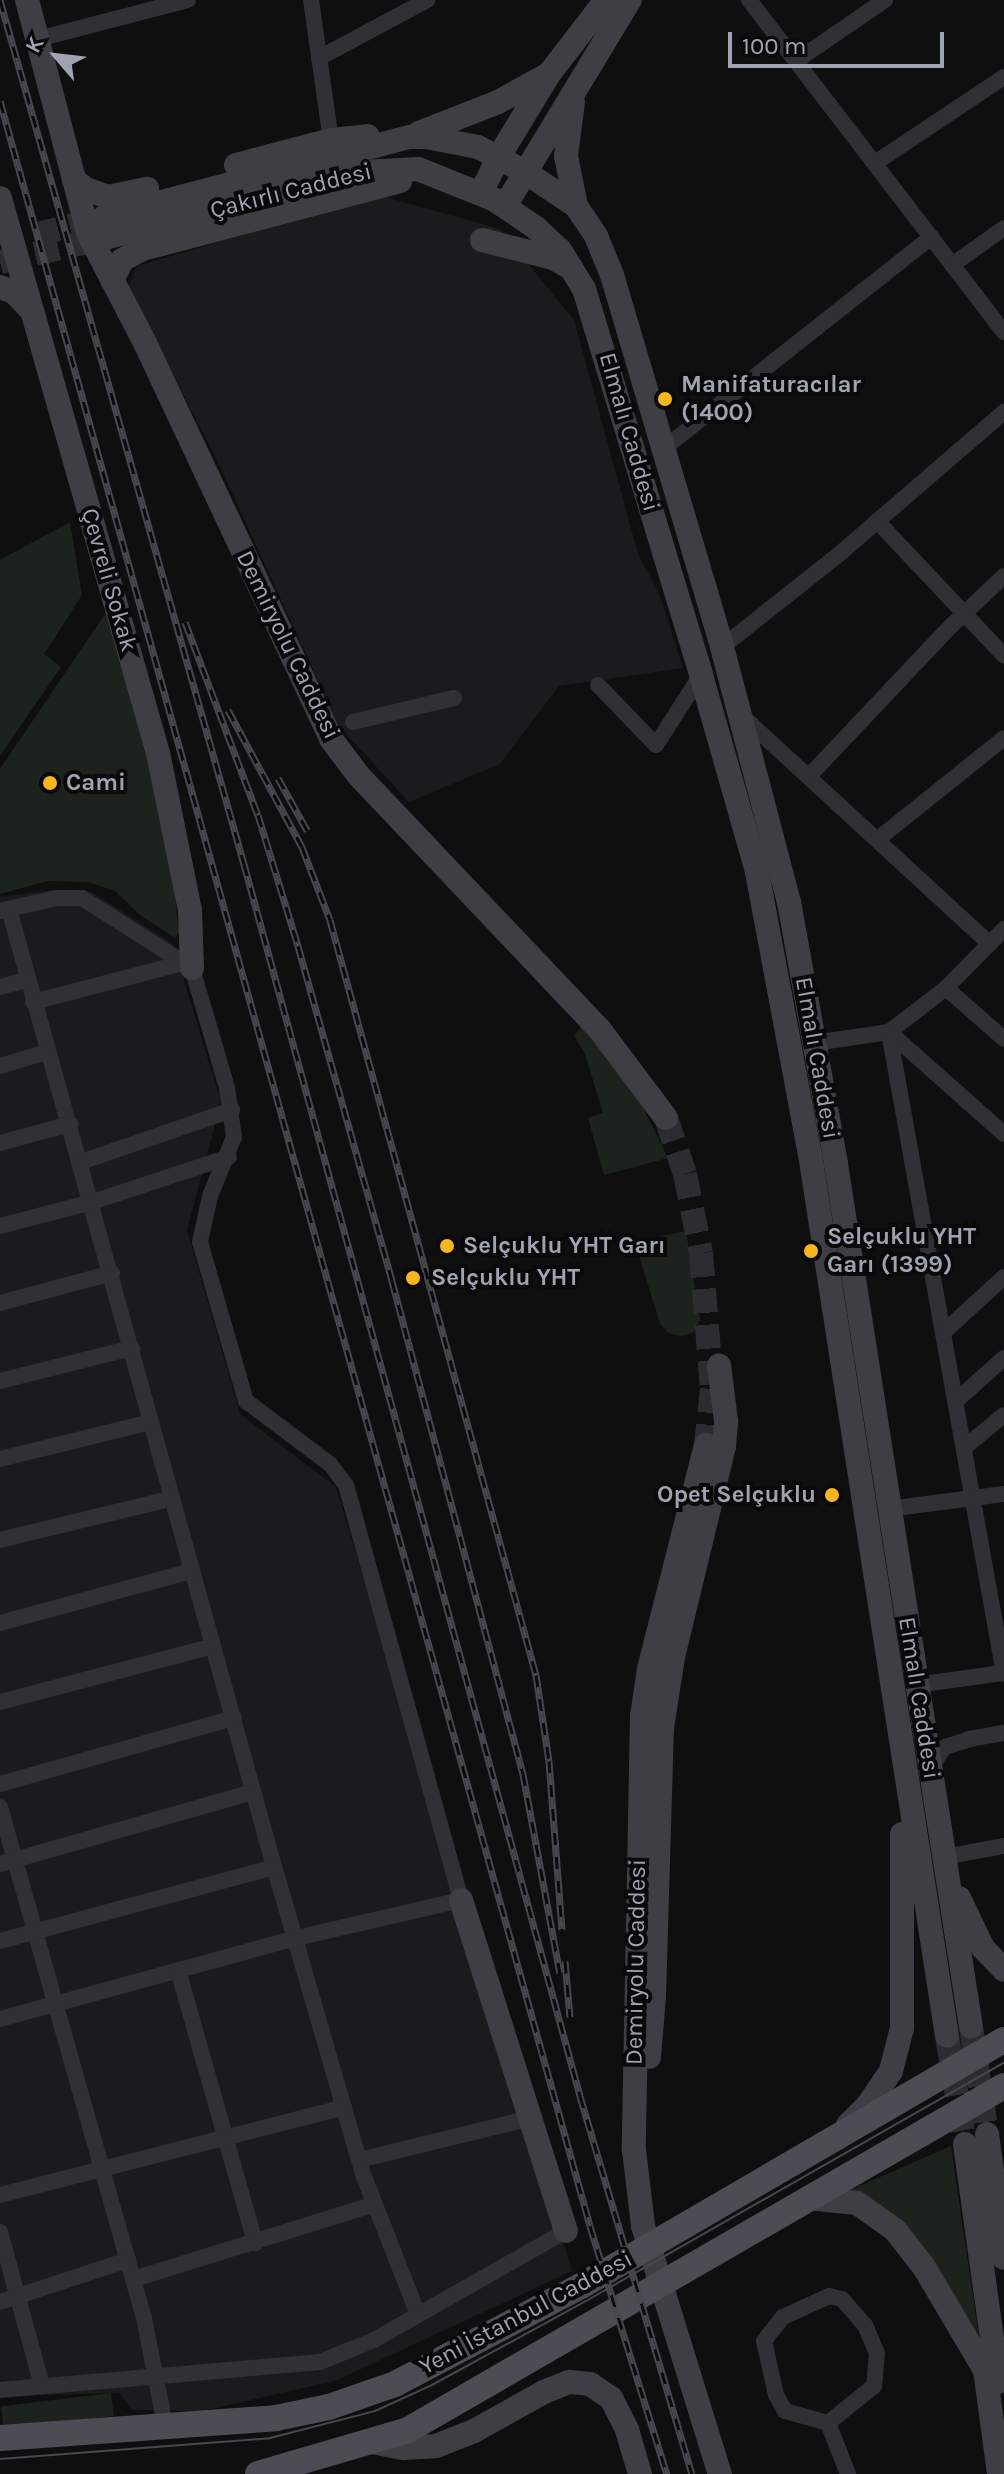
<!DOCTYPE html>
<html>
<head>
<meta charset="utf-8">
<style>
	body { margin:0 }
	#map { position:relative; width:1004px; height:2474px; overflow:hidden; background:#0f0f10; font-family:Karla,sans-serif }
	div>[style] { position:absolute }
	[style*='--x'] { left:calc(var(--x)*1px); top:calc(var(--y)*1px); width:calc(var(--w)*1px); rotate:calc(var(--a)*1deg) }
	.built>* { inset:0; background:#1b1b1d }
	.green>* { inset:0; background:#1b231c; transform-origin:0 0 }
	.secondary-tunnel>* { height:24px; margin-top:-12px; transform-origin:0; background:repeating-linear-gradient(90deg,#2c2d30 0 24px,transparent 0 36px) }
	.street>* { height:16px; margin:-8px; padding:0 8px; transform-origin:8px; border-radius:8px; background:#303035 }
	.secondary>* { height:24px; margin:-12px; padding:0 12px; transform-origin:12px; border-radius:12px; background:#3e3f45 }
	.primary>* { height:26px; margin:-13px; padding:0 13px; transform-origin:13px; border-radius:13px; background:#4c4d54 }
	.tram>* { height:2px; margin:-1px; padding:0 1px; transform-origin:1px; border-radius:1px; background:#47484e }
	.rail>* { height:7px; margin-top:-3.5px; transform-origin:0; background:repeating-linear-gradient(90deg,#0a0a0b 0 12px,#47484e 0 24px); box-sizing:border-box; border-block:2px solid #47484e }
	.dots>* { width:22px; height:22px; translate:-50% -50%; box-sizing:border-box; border:4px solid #0a0a0b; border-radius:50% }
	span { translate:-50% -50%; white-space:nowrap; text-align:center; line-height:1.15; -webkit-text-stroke:8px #0a0a0b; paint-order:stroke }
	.street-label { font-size:24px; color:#9fa4b2 }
	.poi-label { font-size:24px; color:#9fa4b2; font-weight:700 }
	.left { translate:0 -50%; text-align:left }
	.right { translate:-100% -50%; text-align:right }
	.north { position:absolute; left:16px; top:16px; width:80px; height:80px; -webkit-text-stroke:6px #0a0a0b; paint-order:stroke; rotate:298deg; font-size:22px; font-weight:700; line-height:32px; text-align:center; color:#9fa4b2 }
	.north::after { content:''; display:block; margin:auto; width:28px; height:36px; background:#9fa4b2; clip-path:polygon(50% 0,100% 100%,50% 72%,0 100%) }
	.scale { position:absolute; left:728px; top:32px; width:216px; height:36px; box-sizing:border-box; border:4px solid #9fa4b2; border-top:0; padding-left:10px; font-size:24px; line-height:28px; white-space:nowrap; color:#9fa4b2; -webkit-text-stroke:6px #0a0a0b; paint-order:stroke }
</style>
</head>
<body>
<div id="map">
	<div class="built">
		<div style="clip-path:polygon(378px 195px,500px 229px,574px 320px,638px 554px,659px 593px,683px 668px,559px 686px,500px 764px,409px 802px,339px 726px,216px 458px,128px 287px,137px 266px)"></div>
		<div style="clip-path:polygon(55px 890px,92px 892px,173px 944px,221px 1102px,187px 1230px,240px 1414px,336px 1487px,572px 2271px,335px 2381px,202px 2411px,132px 2410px,119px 2393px,0 2396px,0 897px)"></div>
	</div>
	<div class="green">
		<div style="clip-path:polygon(70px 522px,82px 595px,44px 654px,61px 667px,0 756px,0 560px)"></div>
		<div style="clip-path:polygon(111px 605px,165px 812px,179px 932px,175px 938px,140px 915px,115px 891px,88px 882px,48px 881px,0 894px,0 769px)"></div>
		<div style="clip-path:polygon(582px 1027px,640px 1101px,668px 1158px,604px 1175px,588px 1118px,603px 1113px,585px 1054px,574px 1035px)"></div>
		<div style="clip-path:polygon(686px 1231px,700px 1320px,694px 1332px,682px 1336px,668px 1333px,660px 1324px,635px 1242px)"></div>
		<div style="clip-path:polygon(951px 2146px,980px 2345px,883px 2208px,850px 2190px)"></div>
		<div style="left:111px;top:2393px;width:23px;height:111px;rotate:83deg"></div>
	</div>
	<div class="secondary-tunnel">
		<div style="--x:0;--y:244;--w:107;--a:-14.6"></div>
		<div style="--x:0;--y:262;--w:111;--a:-13"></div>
		<div style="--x:666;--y:1118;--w:59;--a:71.3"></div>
		<div style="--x:685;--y:1174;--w:81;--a:78.6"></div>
		<div style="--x:701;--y:1253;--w:136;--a:85.4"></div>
		<div style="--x:712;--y:1389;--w:56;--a:96.1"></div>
		<div style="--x:971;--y:2027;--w:108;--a:81.5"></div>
		<div style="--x:947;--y:2036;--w:109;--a:80.5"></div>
	</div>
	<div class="street">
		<div style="--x:311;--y:0;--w:141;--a:81.9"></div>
		<div style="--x:749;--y:0;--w:419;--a:52.5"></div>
		<div style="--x:38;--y:39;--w:155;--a:-14.6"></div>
		<div style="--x:319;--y:58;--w:123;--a:-28.2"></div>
		<div style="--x:796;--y:61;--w:108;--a:-34.4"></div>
		<div style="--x:875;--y:163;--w:155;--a:-33.7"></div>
		<div style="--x:952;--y:265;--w:64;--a:-35.4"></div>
		<div style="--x:663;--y:449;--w:342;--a:-38.3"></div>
		<div style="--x:877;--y:521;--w:185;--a:46.7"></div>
		<div style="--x:722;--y:647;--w:147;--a:-38.4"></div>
		<div style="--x:837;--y:556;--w:221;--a:-40.8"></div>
		<div style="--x:598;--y:685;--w:83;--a:46"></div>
		<div style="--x:656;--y:745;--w:83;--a:-57.3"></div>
		<div style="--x:741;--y:715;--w:338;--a:42.6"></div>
		<div style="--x:353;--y:722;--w:104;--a:-13.4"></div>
		<div style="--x:810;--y:775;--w:205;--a:-46.6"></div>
		<div style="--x:951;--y:626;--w:73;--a:-43.3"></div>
		<div style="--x:878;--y:839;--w:161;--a:-38.7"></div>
		<div style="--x:9;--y:909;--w:971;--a:74.53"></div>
		<div style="--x:268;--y:1845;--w:342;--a:73.9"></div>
		<div style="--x:363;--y:2174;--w:150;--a:68.6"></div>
		<div style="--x:0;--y:911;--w:58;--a:-12.8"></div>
		<div style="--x:57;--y:898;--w:25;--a:0"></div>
		<div style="--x:82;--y:898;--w:130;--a:32.5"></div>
		<div style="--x:192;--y:968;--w:125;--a:73.7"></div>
		<div style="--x:227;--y:1088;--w:49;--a:81.9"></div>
		<div style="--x:234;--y:1137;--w:64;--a:112.1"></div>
		<div style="--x:210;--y:1196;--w:47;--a:102.3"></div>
		<div style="--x:200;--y:1242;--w:166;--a:73.9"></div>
		<div style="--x:246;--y:1401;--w:105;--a:36.9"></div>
		<div style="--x:330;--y:1464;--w:26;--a:53"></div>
		<div style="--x:346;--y:1485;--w:431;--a:74.5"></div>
		<div style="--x:461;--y:1900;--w:169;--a:167"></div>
		<div style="--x:296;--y:1938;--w:307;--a:164.7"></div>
		<div style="--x:0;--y:987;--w:28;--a:-15"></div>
		<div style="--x:946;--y:988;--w:77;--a:41.3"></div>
		<div style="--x:33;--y:1002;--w:155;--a:-14.6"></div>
		<div style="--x:814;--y:1043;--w:76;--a:-8.3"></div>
		<div style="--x:889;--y:1032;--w:72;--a:-37.7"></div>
		<div style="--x:946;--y:988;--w:83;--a:-45.5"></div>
		<div style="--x:0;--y:1066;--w:48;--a:-16.9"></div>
		<div style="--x:1004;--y:1134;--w:154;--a:-138.4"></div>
		<div style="--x:889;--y:1032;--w:652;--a:79.84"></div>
		<div style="--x:0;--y:1143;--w:73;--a:-15.2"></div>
		<div style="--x:81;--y:1162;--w:160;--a:-19"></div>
		<div style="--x:0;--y:1226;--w:95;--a:-14.6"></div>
		<div style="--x:92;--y:1202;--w:144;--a:-18.2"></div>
		<div style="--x:0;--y:1303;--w:116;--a:-15"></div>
		<div style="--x:945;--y:1331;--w:80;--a:-42.5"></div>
		<div style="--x:0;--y:1381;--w:136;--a:-14"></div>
		<div style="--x:957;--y:1400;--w:63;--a:-41.8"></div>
		<div style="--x:965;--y:1447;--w:50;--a:-39.4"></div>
		<div style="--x:0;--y:1459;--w:155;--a:-13.8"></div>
		<div style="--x:888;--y:1509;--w:117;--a:-7.4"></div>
		<div style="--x:0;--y:1540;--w:175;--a:-13.6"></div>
		<div style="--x:0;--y:1623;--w:198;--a:-15.2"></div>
		<div style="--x:916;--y:1685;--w:87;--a:-7.9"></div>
		<div style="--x:0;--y:1702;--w:220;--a:-14.7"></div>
		<div style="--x:931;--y:1766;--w:24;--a:-54"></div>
		<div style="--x:945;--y:1747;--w:25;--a:-18"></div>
		<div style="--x:969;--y:1739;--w:36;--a:-10"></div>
		<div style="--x:0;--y:1784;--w:243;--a:-15.8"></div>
		<div style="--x:0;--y:1807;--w:531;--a:74.26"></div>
		<div style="--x:144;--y:2318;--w:109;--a:78.9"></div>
		<div style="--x:944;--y:1857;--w:61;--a:-10.4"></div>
		<div style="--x:0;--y:1864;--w:263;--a:-15.9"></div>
		<div style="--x:0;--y:1941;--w:284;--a:-15.1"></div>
		<div style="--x:178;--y:1970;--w:284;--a:74.2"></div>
		<div style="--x:359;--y:2160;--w:177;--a:-13.7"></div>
		<div style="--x:0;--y:2195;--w:355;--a:-14.3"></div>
		<div style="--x:0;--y:2232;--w:160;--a:74.7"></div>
		<div style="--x:134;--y:2279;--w:252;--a:-17.3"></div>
		<div style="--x:829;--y:2296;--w:13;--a:13"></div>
		<div style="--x:842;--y:2299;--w:35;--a:49"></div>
		<div style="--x:865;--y:2325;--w:30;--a:67"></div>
		<div style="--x:877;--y:2353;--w:33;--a:95"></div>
		<div style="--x:874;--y:2386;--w:59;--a:141.2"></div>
		<div style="--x:828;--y:2423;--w:45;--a:-164.4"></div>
		<div style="--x:785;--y:2411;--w:18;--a:-119"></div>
		<div style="--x:776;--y:2395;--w:55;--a:-102.5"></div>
		<div style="--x:764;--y:2341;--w:31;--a:-52"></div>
		<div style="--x:783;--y:2317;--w:51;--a:-24.5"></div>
		<div style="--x:0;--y:2302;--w:135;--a:-18.2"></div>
		<div style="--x:0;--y:2390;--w:321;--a:-5"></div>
		<div style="--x:320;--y:2362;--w:58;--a:-22.2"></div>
		<div style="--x:374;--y:2340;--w:221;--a:-29.6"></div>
		<div style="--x:828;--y:2423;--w:55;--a:68.6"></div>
	</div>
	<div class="secondary">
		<div style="--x:27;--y:0;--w:241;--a:75.3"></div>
		<div style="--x:88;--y:233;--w:124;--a:62.6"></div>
		<div style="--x:145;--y:343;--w:438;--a:64.8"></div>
		<div style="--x:331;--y:739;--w:46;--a:52.9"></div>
		<div style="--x:359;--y:776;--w:350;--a:46.5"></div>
		<div style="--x:600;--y:1030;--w:110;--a:53.1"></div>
		<div style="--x:573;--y:102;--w:54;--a:97.4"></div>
		<div style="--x:566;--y:156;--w:51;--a:78.7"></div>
		<div style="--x:419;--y:133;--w:85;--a:-21.4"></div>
		<div style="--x:498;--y:102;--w:58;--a:-28.8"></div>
		<div style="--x:236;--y:165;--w:98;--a:-14.7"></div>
		<div style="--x:331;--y:140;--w:37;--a:-6"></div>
		<div style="--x:74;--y:180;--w:15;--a:37"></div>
		<div style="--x:86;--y:189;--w:23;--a:20"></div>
		<div style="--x:108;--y:197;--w:40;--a:-12"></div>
		<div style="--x:481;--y:193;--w:39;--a:-64"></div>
		<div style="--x:498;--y:158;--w:98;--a:-58.7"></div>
		<div style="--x:549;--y:74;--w:93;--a:-52.4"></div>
		<div style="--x:0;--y:198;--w:577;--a:74.11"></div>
		<div style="--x:158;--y:753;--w:160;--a:78.5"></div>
		<div style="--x:190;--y:910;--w:58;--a:88"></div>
		<div style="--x:505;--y:206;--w:241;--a:-58.8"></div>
		<div style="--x:104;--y:217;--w:316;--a:-14.7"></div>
		<div style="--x:410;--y:137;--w:16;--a:0"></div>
		<div style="--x:426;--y:137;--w:53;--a:10.9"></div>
		<div style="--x:478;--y:147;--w:53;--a:28"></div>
		<div style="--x:525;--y:172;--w:61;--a:33.7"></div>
		<div style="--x:576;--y:206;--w:36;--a:56"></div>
		<div style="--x:596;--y:236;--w:42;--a:67.7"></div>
		<div style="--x:612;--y:275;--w:388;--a:73.5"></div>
		<div style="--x:722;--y:647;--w:264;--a:75.3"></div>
		<div style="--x:789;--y:902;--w:266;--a:79.8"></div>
		<div style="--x:836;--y:1164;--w:873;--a:81.11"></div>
		<div style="--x:108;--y:237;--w:263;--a:-14.3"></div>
		<div style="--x:363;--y:172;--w:55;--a:-3.1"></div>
		<div style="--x:418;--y:169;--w:83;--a:21.9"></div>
		<div style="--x:495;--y:200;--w:50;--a:34.3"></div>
		<div style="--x:536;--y:228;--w:33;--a:43"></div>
		<div style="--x:560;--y:250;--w:46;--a:58.4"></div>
		<div style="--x:584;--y:289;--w:403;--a:73.1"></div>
		<div style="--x:701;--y:675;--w:205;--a:74.1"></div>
		<div style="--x:757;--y:872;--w:300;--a:79.4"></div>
		<div style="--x:812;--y:1167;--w:879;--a:81.17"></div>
		<div style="--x:482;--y:240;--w:73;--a:14.2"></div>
		<div style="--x:553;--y:258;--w:21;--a:29"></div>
		<div style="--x:112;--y:280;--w:22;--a:-63"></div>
		<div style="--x:122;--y:260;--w:24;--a:-28"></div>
		<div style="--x:143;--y:249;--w:266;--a:-14.8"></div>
		<div style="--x:0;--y:287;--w:15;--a:20"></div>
		<div style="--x:14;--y:292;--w:26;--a:47"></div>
		<div style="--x:706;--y:1445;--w:231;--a:104.3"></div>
		<div style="--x:649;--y:1669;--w:48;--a:98.5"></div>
		<div style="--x:642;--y:1716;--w:434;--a:91.1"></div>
		<div style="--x:634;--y:2150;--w:77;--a:83.2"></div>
		<div style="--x:643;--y:2226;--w:260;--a:72.8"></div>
		<div style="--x:959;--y:1898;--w:55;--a:64.4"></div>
		<div style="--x:983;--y:1948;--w:30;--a:46"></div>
		<div style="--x:461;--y:1900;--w:347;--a:72.4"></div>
		<div style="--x:649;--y:2057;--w:61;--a:-85.3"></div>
		<div style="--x:654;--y:1996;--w:268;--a:-88.3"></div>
		<div style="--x:662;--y:1728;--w:72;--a:-81.2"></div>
		<div style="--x:673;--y:1657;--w:217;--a:-76.4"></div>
		<div style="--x:724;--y:1446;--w:25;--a:-85"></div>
		<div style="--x:726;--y:1421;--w:56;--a:-97.1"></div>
		<div style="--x:848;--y:2125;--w:28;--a:-45"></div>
		<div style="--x:868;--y:2105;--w:41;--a:-55.9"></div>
		<div style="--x:891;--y:2071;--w:44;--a:-75.7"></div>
		<div style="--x:902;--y:2028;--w:194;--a:-90"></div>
		<div style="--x:987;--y:2134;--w:125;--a:82.2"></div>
		<div style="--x:965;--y:2144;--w:240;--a:82.1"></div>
		<div style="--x:808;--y:2198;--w:49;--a:5.8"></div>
		<div style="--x:857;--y:2203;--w:47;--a:35.4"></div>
		<div style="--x:895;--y:2230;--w:47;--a:51.9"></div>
		<div style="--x:924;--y:2267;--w:120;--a:59.4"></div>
		<div style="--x:985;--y:2370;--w:105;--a:82.3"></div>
		<div style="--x:372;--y:2442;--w:32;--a:11"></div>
		<div style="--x:403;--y:2448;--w:33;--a:-3"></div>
		<div style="--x:436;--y:2446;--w:41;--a:-21.5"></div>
		<div style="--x:474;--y:2431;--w:80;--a:-29.1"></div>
		<div style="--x:544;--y:2392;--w:27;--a:-22"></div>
		<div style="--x:569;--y:2382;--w:21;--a:5"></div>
		<div style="--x:590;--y:2384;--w:25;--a:34"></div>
		<div style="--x:611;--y:2398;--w:36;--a:63"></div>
		<div style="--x:627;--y:2430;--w:46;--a:73.5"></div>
	</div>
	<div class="primary">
		<div style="--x:0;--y:2438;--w:277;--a:-4.1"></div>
		<div style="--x:276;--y:2418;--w:54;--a:-11.7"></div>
		<div style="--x:329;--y:2407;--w:70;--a:-19.2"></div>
		<div style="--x:395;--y:2384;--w:210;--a:-27.8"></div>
		<div style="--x:581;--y:2286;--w:489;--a:-30.2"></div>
		<div style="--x:258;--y:2474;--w:156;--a:-16.3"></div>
		<div style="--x:408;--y:2430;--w:688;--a:-29.99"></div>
	</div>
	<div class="tram">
		<div style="--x:0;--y:2459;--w:271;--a:-4.4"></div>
		<div style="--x:270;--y:2438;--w:108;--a:-14.4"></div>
		<div style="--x:375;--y:2411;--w:63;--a:-24.5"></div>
		<div style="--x:432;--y:2385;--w:175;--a:-28.6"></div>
		<div style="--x:586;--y:2301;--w:481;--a:-29.7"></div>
	</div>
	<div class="rail">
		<div style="--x:0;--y:0;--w:898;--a:74.23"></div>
		<div style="--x:244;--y:864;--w:1277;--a:74.74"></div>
		<div style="--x:580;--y:2096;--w:394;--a:73.5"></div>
		<div style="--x:0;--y:101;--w:2205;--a:74.48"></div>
		<div style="--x:590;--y:2226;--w:260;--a:72.8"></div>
		<div style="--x:185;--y:622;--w:206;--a:69.3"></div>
		<div style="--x:258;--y:815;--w:137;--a:73"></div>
		<div style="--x:298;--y:946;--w:348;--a:74.3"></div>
		<div style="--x:392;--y:1281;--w:510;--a:75.12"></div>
		<div style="--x:523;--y:1774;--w:202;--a:79.5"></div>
		<div style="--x:228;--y:710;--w:156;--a:61.6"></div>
		<div style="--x:302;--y:847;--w:78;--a:69"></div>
		<div style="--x:330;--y:920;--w:783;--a:74.74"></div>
		<div style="--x:536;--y:1675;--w:87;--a:81.4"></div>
		<div style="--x:549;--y:1761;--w:169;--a:85.6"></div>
		<div style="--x:278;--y:778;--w:60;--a:60.9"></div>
		<div style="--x:565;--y:1961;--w:56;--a:84.9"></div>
	</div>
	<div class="dots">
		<div style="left:665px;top:399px;background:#f7b520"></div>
		<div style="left:50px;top:783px;background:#f7b520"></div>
		<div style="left:447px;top:1246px;background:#f7b520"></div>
		<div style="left:811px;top:1251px;background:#f7b520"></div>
		<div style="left:413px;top:1278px;background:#f7b520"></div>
		<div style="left:832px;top:1495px;background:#f7b520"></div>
	</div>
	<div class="street-label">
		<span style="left:291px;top:191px;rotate:-14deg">Çakırlı Caddesi</span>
		<span style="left:629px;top:432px;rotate:74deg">Elmalı Caddesi</span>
		<span style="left:109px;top:580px;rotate:74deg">Çevreli Sokak</span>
		<span style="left:288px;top:645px;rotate:64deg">Demiryolu Caddesi</span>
		<span style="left:817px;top:1058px;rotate:80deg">Elmalı Caddesi</span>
		<span style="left:919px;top:1698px;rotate:81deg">Elmalı Caddesi</span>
		<span style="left:636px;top:1962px;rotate:-89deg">Demiryolu Caddesi</span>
		<span style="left:526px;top:2313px;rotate:-28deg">Yeni İstanbul Caddesi</span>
	</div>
	<div class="poi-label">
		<span class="left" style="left:681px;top:399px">Manifaturacılar<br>(1400)</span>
		<span class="left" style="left:66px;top:783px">Cami</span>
		<span class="left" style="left:827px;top:1251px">Selçuklu YHT<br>Garı (1399)</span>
		<span class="left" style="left:463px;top:1246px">Selçuklu YHT Garı</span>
		<span class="left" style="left:431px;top:1278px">Selçuklu YHT</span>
		<span class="right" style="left:816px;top:1495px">Opet Selçuklu</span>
	</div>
	<div class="north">K</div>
	<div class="scale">100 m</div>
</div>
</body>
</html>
